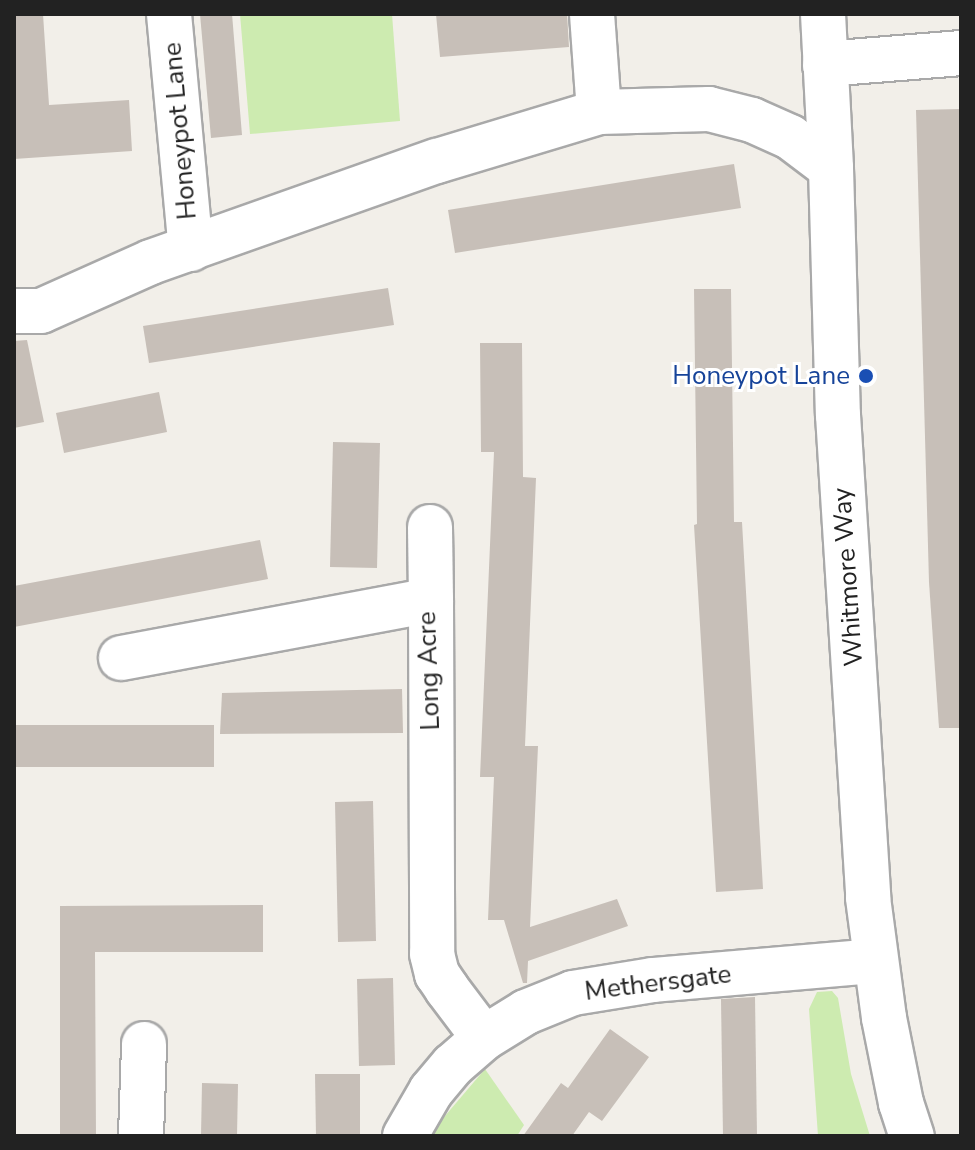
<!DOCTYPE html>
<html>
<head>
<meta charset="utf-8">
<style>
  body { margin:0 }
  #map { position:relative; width:975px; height:1150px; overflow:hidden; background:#f2efe9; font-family:"Nunito Sans",sans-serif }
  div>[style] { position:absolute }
  .grass>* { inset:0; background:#cdebb0 }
  .building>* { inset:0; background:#c7bfb8 }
  .roads { filter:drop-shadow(2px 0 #a9a9a9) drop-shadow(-2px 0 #a9a9a9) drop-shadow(0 2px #a9a9a9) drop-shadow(0 -2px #a9a9a9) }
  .minor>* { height:44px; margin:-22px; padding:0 22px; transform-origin:22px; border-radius:22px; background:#fff }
  .dots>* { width:22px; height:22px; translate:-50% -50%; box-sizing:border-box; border:4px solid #fff; border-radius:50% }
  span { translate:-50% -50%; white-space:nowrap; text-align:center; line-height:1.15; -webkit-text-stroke:6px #fff; paint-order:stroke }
  .street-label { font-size:26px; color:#222 }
  .transit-label { font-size:26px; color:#164399 }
  .right { translate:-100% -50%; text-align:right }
  .frame { position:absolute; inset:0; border:16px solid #222; pointer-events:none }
</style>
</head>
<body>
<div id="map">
  <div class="grass">
    <div style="clip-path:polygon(240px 14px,392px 14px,400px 121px,250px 134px)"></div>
    <div style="clip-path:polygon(832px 991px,838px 998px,851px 1074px,870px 1136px,818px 1136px,809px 1009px,817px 992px)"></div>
    <div style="clip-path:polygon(485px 1069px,524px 1125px,517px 1136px,433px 1136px,439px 1123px)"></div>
  </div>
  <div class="building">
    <div style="clip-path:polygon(14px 14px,43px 14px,49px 105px,129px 100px,132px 151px,14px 159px)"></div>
    <div style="clip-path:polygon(200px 14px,232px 14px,242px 135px,211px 138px)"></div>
    <div style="clip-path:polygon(436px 14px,567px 14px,569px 47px,440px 57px)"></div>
    <div style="clip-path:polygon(961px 109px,961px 728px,939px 728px,929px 582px,916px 110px)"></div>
    <div style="clip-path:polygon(734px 164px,741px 208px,455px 253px,448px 210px)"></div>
    <div style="clip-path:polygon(388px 288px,394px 325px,149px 363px,143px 326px)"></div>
    <div style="clip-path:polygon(694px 289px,731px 289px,734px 522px,742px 522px,763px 889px,716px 892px,694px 525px,697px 524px)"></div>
    <div style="clip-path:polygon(27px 340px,44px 422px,14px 428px,14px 341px)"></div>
    <div style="clip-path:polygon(480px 343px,522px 343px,523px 477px,536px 478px,525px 746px,538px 746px,530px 927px,617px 899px,628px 926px,528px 961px,527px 983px,523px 983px,504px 920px,488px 920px,494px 777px,480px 777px,494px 452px,481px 452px)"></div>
    <div style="clip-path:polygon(159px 392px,167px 432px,64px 453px,56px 413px)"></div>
    <div style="clip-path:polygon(333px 442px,380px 443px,377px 568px,330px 567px)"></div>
    <div style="clip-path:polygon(260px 540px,268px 579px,14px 627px,14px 586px)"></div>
    <div style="clip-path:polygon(402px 689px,403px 733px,220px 734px,222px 693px)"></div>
    <div style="clip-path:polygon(14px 725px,214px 725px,214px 767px,14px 767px)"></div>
    <div style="clip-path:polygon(373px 801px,376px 941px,338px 942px,335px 802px)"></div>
    <div style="clip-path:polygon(263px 905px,263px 952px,95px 952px,96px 1136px,60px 1136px,60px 906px)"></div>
    <div style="clip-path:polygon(393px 978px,395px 1065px,359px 1066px,357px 979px)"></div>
    <div style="clip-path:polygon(755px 997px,757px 1136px,723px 1136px,721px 999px)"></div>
    <div style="clip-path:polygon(610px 1029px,649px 1057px,602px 1121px,589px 1112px,572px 1136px,523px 1136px,561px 1083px,568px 1088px)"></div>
    <div style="clip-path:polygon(315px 1074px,360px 1074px,360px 1136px,316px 1136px)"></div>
    <div style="clip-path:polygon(202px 1083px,238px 1084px,237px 1136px,201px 1136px)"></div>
  </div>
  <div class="roads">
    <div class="minor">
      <div style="left:169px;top:14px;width:236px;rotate:84.7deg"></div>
      <div style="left:592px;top:14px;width:98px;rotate:85.9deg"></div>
      <div style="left:823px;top:14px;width:154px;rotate:87deg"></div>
      <div style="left:831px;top:168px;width:247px;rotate:88.4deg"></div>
      <div style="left:838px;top:415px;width:484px;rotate:86.4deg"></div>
      <div style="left:868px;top:898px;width:121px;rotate:82.4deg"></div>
      <div style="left:884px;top:1018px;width:87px;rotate:78.7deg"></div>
      <div style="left:901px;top:1103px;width:35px;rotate:72deg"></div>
      <div style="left:825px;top:64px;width:136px;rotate:-4.6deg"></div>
      <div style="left:14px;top:311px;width:27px"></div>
      <div style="left:41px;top:311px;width:120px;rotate:-24deg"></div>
      <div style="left:151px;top:262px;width:303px;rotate:-19.5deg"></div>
      <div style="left:437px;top:161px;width:169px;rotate:-16.8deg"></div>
      <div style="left:599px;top:112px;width:110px;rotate:-1.6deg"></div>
      <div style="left:709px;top:109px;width:44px;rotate:14.3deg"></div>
      <div style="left:752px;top:120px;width:42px;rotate:24.1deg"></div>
      <div style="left:790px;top:137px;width:51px;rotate:37.1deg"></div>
      <div style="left:430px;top:527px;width:73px;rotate:89.2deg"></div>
      <div style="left:121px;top:658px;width:315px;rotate:-10.6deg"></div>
      <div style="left:431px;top:600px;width:354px;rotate:89.8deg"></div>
      <div style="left:432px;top:954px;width:21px;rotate:76deg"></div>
      <div style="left:437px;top:974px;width:18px;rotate:56deg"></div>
      <div style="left:447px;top:989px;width:61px;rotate:52.9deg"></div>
      <div style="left:141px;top:1136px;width:92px;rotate:-88.1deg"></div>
      <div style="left:405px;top:1136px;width:52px;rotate:-60deg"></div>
      <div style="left:431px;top:1091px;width:34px;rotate:-50deg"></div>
      <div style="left:453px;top:1065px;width:41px;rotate:-41.1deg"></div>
      <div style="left:484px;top:1038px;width:49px;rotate:-31.8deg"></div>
      <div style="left:526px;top:1012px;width:51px;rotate:-22deg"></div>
      <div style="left:573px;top:993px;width:81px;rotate:-9.2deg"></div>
      <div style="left:653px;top:980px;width:222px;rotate:-4.9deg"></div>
    </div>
  </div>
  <div class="dots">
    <div style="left:866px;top:376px;background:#1a4fb4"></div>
  </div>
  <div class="street-label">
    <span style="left:180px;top:131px;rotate:-95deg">Honeypot Lane</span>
    <span style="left:848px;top:577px;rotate:-94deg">Whitmore Way</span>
    <span style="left:429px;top:671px;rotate:-92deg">Long Acre</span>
    <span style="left:658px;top:983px;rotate:-7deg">Methersgate</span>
  </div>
  <div class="transit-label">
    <span class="right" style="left:850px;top:376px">Honeypot Lane</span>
  </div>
  <div class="frame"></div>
</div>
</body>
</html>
